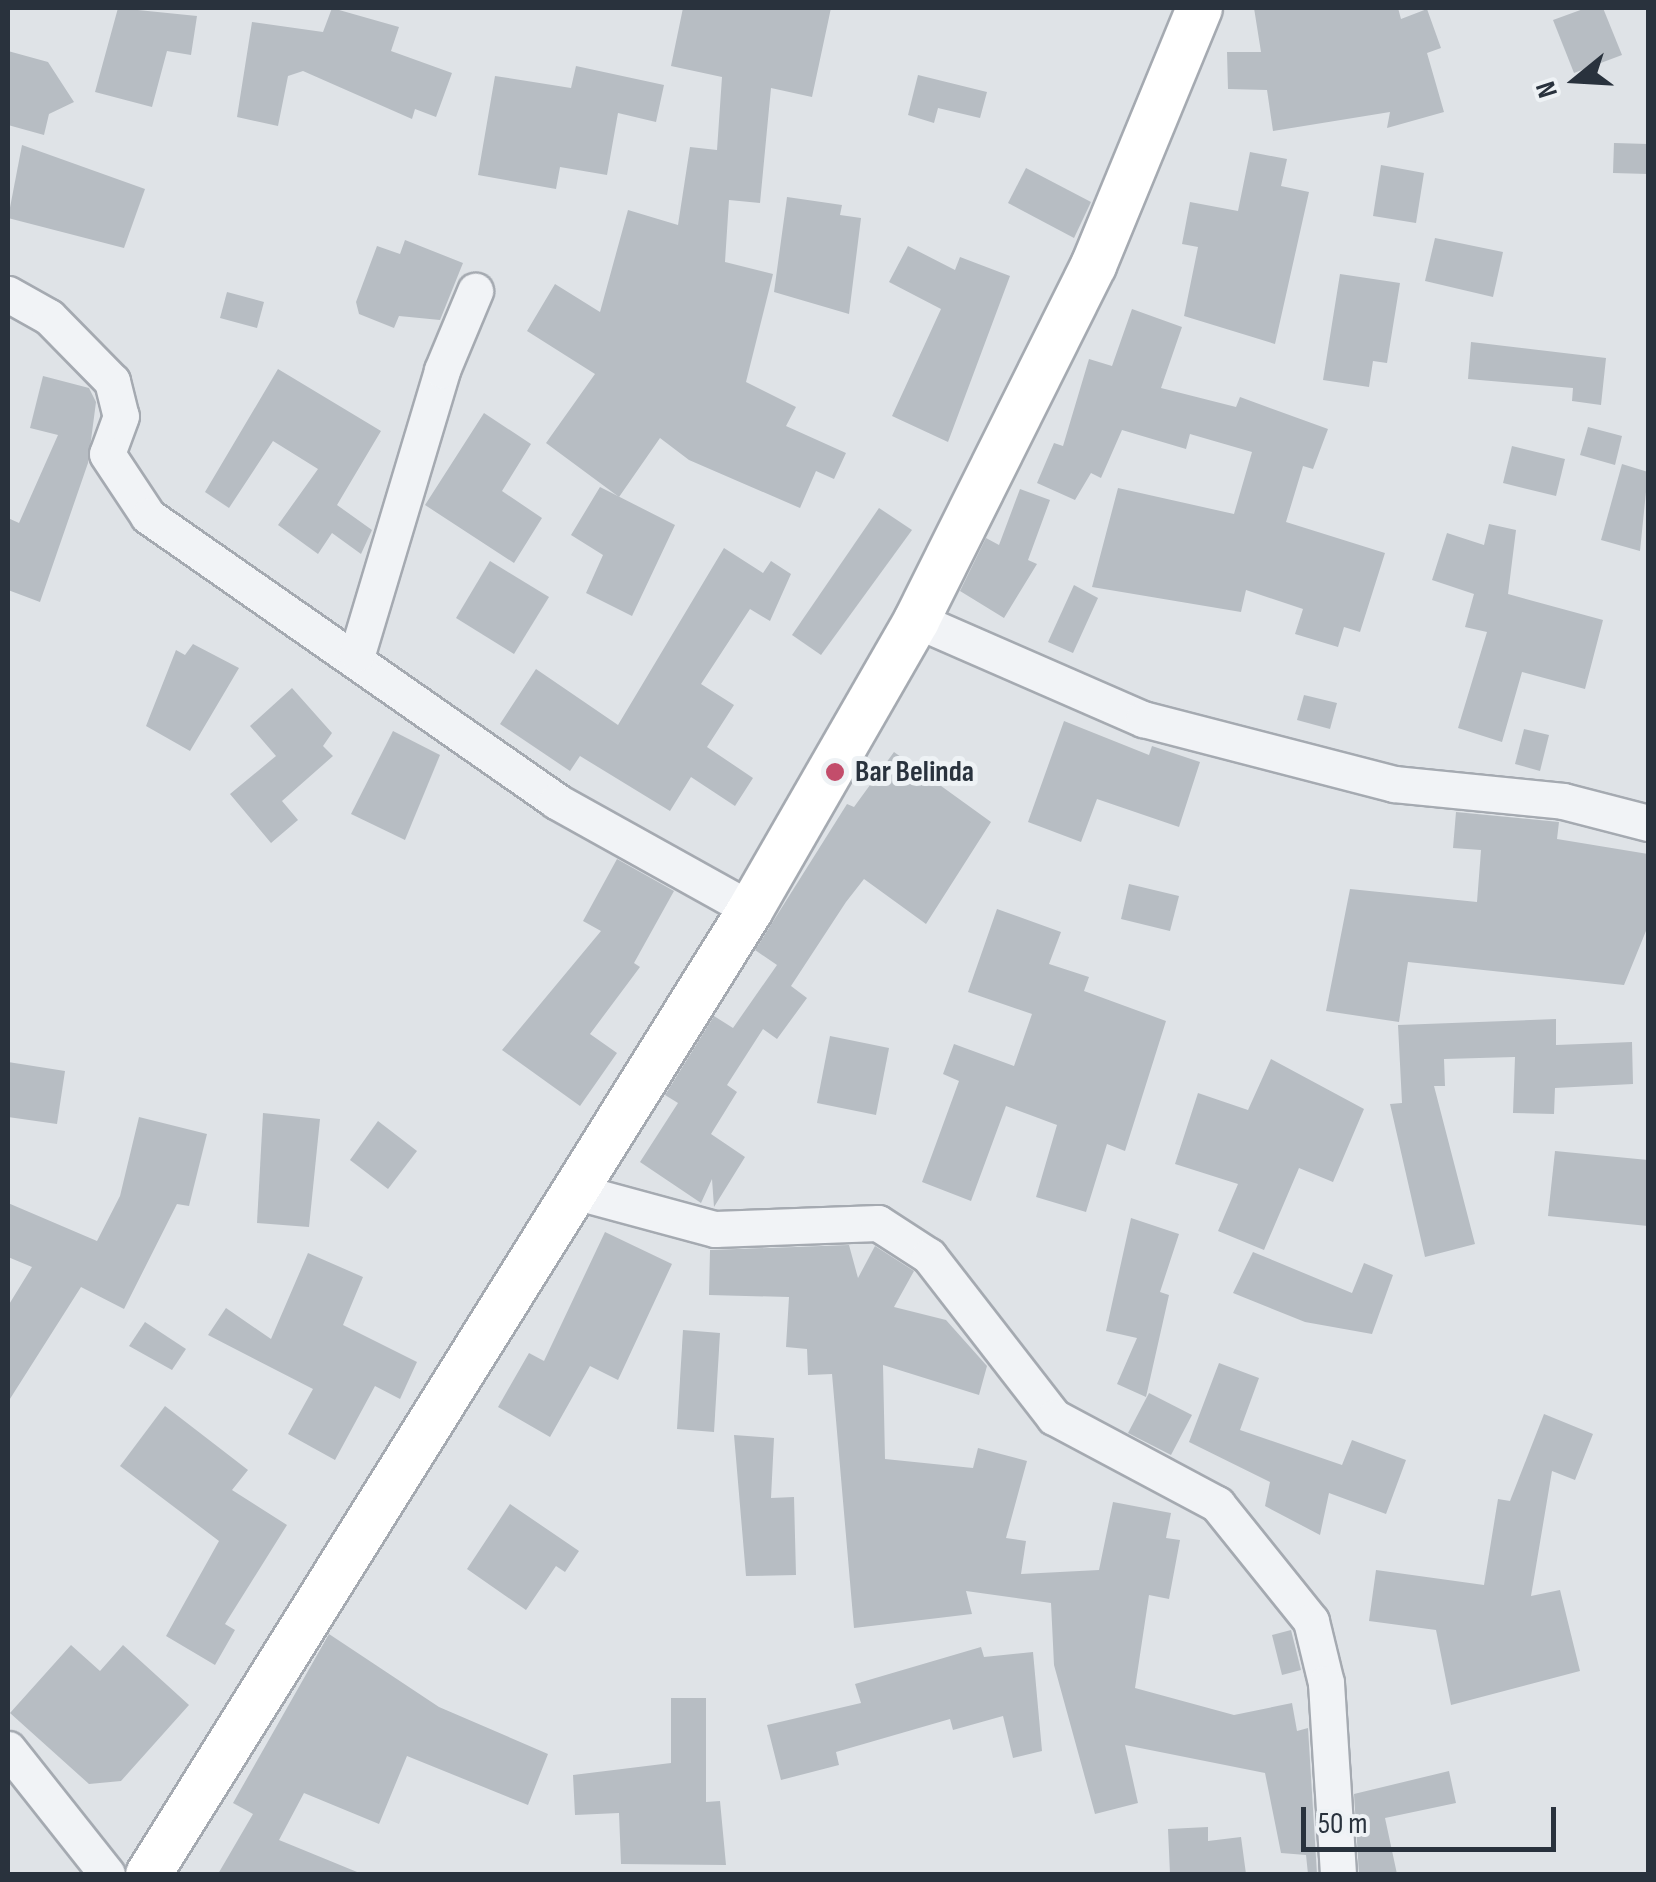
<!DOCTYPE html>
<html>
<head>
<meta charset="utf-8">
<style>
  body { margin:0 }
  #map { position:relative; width:1656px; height:1882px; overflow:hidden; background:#dfe3e7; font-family:"Sofia Sans Condensed",sans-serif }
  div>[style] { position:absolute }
  .building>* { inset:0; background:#b7bdc3 }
  .roads { filter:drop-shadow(2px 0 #a5aab1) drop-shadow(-2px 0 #a5aab1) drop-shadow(0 2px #a5aab1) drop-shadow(0 -2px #a5aab1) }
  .minor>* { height:35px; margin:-17.5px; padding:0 17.5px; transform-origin:17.5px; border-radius:17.5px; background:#f1f3f6 }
  .major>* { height:45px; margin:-22.5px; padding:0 22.5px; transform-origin:22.5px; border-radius:22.5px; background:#fff }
  .dots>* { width:28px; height:28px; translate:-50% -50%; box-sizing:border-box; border:5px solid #eef2f5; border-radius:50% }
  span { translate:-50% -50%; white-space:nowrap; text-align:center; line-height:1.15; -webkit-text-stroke:10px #eef2f5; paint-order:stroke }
  .poi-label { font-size:30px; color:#29323d; font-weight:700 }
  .left { translate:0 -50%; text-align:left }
  .frame { position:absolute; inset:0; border:10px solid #29323d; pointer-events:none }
  .north { position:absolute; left:1526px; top:30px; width:100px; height:100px; -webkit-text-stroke:8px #eef2f5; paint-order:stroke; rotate:252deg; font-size:28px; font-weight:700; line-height:40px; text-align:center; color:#29323d }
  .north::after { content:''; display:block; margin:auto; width:35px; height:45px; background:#29323d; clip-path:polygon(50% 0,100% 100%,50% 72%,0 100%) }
  .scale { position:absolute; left:1301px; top:1807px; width:255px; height:45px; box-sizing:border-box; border:5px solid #29323d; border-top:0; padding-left:12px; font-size:30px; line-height:35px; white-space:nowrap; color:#29323d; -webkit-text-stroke:8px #eef2f5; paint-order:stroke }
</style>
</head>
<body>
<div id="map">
  <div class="building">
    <div style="clip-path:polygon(118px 8px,197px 16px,191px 55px,167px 51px,152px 107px,95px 92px)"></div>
    <div style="clip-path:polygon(332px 8px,399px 27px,391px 51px,452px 73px,436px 117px,415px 109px,412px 119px,303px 71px,288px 76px,278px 126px,237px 117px,252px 22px,323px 32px)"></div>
    <div style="clip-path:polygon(683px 8px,831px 8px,812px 97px,771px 88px,760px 203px,729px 200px,725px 262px,773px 274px,746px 382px,796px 407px,786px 426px,846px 453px,834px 479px,816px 471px,800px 508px,689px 460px,660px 438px,619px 497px,546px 443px,595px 374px,527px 331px,555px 284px,600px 312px,628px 210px,678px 225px,690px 147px,717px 150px,722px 77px,671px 66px)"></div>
    <div style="clip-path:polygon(1254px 8px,1398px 8px,1401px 19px,1427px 9px,1441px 48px,1427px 53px,1444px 112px,1387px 128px,1390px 112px,1273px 131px,1267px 90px,1228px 89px,1227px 52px,1261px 52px)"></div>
    <div style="clip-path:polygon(1586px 8px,1603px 8px,1622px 55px,1574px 73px,1553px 20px)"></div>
    <div style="clip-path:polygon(8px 51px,48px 62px,74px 102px,49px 114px,44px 135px,8px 125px)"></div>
    <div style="clip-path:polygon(576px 66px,664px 85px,656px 122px,618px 113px,607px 175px,560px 167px,556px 189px,478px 175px,495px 76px,571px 88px)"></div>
    <div style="clip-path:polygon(918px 75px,987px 92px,980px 118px,938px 108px,934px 123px,908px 115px)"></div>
    <div style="clip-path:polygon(1614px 143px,1648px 144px,1648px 174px,1613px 173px)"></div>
    <div style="clip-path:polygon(22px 145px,145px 189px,124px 248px,8px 218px)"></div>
    <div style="clip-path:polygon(1250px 152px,1287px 159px,1281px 186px,1309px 192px,1275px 344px,1184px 316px,1198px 247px,1182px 244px,1190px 202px,1238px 211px)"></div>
    <div style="clip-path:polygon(1381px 165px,1424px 173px,1416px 223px,1373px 216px)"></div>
    <div style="clip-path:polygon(1026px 168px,1091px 202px,1074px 238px,1008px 203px)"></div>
    <div style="clip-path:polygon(787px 197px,842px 205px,840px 215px,861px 218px,849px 314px,774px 292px)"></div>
    <div style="clip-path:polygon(1435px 238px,1503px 252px,1493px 297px,1425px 281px)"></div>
    <div style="clip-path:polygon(405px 240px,463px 263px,440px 320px,399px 316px,394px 328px,359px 314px,356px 302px,377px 246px,400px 254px)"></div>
    <div style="clip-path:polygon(908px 246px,955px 270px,960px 257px,1010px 276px,948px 442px,892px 416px,941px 309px,889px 282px)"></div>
    <div style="clip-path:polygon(1340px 274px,1400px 283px,1387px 363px,1373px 361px,1369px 387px,1323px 380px)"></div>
    <div style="clip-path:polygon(227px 292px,264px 302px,257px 328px,220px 318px)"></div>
    <div style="clip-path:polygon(1132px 309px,1182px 327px,1161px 388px,1236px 407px,1240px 397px,1328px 429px,1313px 469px,1303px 466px,1286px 522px,1385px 553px,1360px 632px,1344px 627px,1338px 647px,1295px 634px,1303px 609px,1246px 590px,1241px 612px,1092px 587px,1118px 488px,1234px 514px,1252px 452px,1190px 434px,1186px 449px,1122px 430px,1101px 478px,1091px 473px,1075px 500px,1037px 483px,1054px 443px,1063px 446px,1089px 359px,1112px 366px)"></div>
    <div style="clip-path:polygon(1471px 342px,1606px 358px,1601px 405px,1572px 401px,1573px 388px,1468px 379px)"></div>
    <div style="clip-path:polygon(278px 369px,381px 431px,337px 505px,372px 530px,361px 554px,332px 533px,318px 554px,278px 525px,318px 469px,273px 441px,229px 508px,205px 492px)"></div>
    <div style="clip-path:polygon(43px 376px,89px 388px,96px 402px,88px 463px,40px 602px,8px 590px,8px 518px,19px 523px,58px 435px,30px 428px)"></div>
    <div style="clip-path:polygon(484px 413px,531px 444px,502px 491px,542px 518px,514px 563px,425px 505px)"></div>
    <div style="clip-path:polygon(1588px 427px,1622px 436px,1615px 465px,1580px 455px)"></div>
    <div style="clip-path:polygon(1512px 446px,1565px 459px,1556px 496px,1503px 483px)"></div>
    <div style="clip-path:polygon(1622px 464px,1648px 472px,1640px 551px,1601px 540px)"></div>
    <div style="clip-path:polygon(600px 487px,675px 525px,632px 616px,586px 593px,603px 555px,571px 535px)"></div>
    <div style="clip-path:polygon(1020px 489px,1050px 500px,1028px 560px,1037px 564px,1004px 618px,960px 591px,986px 538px,999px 545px)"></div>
    <div style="clip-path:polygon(879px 508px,912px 530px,821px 655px,792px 635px)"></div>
    <div style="clip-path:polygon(1489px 524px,1516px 530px,1508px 594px,1603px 620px,1585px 689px,1522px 672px,1502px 742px,1458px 728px,1487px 632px,1465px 627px,1474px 594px,1432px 580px,1447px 533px,1484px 545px)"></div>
    <div style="clip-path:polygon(724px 548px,763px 573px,771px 561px,791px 574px,770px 621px,750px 609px,701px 684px,734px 705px,707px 747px,753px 778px,735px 806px,691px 777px,670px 811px,580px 756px,570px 771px,500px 724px,536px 669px,618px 725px)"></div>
    <div style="clip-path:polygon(490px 561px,549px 597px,514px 654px,456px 618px)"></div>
    <div style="clip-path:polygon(1074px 585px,1098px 598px,1073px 653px,1048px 642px)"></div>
    <div style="clip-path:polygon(193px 644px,239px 668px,190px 751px,146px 726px,176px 650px,185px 655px)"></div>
    <div style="clip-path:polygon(292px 688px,332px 733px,323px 746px,333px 756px,282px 801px,298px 820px,271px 843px,230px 794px,276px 756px,250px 726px)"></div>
    <div style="clip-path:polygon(1304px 695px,1337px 703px,1330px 729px,1297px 720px)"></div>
    <div style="clip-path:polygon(1064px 721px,1149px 755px,1152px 746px,1200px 762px,1179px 827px,1097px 799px,1081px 842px,1028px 822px)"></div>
    <div style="clip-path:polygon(1524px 729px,1549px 735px,1540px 771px,1515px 764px)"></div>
    <div style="clip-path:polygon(393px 731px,440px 755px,405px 840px,351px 814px)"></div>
    <div style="clip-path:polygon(894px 752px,991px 822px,926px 924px,864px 879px,846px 902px,791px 986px,807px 998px,777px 1039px,763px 1029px,727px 1085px,737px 1092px,711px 1134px,745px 1157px,714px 1207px,712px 1179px,701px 1203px,640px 1162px,678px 1103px,665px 1095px,714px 1016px,733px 1028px,777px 965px,755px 950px,847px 804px,854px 807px)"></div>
    <div style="clip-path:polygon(1456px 812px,1559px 822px,1557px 839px,1648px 854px,1648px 926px,1624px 985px,1408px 962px,1399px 1022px,1326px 1011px,1350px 889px,1477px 902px,1481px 850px,1453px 848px)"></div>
    <div style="clip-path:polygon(617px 859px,674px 891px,634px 963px,640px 967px,590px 1034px,617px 1053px,580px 1106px,502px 1050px,601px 931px,583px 921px)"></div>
    <div style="clip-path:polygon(1129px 884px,1179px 896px,1170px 931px,1121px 919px)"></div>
    <div style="clip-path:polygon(997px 909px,1061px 932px,1049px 964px,1089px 977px,1084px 991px,1166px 1021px,1125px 1151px,1107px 1144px,1086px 1212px,1036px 1197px,1057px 1125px,1006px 1106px,971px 1201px,922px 1182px,959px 1081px,943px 1074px,954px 1044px,1014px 1066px,1032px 1014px,968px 992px)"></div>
    <div style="clip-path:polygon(1556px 1019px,1556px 1045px,1632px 1042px,1633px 1084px,1555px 1088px,1554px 1114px,1513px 1113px,1515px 1057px,1444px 1059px,1445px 1086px,1434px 1086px,1475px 1244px,1425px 1257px,1390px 1104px,1402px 1103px,1398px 1025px)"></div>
    <div style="clip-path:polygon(830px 1036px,889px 1048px,876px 1115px,817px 1103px)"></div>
    <div style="clip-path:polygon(1271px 1059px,1364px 1109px,1333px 1182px,1299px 1168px,1264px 1250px,1218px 1231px,1238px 1184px,1175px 1164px,1198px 1093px,1248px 1110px)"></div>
    <div style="clip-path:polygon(8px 1062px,65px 1071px,57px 1124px,8px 1117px)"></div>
    <div style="clip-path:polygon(263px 1113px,320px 1119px,309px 1227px,257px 1223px)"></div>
    <div style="clip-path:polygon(139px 1117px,207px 1134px,189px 1206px,177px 1204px,124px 1309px,81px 1287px,8px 1402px,8px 1306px,32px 1267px,8px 1257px,8px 1203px,97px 1241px,120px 1196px)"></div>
    <div style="clip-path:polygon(378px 1121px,417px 1151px,388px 1189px,350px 1160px)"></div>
    <div style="clip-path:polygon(1555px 1151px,1648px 1160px,1648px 1226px,1548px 1216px)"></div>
    <div style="clip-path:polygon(1131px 1218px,1179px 1234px,1160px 1292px,1169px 1295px,1146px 1397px,1117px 1384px,1137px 1338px,1106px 1331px)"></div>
    <div style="clip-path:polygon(605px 1232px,672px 1264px,618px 1380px,590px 1366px,550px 1437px,498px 1407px,529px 1353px,544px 1361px)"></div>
    <div style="clip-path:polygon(849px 1245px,858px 1278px,875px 1246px,914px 1271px,894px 1307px,946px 1320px,987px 1366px,979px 1395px,883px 1365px,885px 1459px,973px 1468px,978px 1448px,1027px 1461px,1006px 1538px,1026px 1541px,1021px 1574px,1099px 1570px,1113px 1502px,1171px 1513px,1166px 1538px,1180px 1540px,1169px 1599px,1149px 1595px,1135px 1688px,1234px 1715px,1292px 1703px,1297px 1731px,1308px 1728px,1317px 1874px,1308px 1874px,1306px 1855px,1281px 1853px,1265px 1773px,1125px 1745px,1138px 1803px,1095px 1814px,1054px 1665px,1051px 1603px,966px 1591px,972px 1614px,854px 1628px,832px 1374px,808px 1375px,807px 1349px,786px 1347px,789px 1297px,709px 1295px,710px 1250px)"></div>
    <div style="clip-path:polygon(1253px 1252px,1352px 1293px,1364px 1263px,1393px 1275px,1372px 1334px,1305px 1322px,1233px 1293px)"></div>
    <div style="clip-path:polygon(308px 1253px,363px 1277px,343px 1325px,417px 1362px,400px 1399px,375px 1386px,335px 1460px,288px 1434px,313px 1389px,208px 1335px,226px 1308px,271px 1339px)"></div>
    <div style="clip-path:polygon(145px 1322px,186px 1349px,172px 1370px,129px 1346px)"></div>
    <div style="clip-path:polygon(683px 1330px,720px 1333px,714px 1432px,677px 1429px)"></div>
    <div style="clip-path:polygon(1219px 1363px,1259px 1378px,1240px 1430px,1342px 1465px,1352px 1440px,1406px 1460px,1386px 1514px,1329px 1493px,1320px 1535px,1265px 1506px,1270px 1482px,1189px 1442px)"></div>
    <div style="clip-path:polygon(1149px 1393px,1192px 1415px,1171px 1455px,1128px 1433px)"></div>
    <div style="clip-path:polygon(165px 1406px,248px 1470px,232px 1490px,287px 1525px,225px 1624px,235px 1630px,215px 1665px,166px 1636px,219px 1541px,120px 1466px)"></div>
    <div style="clip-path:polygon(1544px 1414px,1593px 1434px,1575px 1480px,1552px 1471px,1531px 1596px,1560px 1590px,1580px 1671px,1451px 1705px,1436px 1630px,1369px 1621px,1376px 1570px,1484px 1585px,1498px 1499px,1510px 1501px)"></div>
    <div style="clip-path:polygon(734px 1435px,774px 1438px,771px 1498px,794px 1497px,796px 1575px,746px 1576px)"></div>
    <div style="clip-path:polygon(510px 1504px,579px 1551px,565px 1572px,556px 1566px,526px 1610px,467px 1569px)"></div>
    <div style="clip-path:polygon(1291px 1630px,1301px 1670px,1282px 1675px,1272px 1635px)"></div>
    <div style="clip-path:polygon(329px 1634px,439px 1707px,548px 1754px,528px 1805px,407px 1756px,379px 1824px,304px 1793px,279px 1840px,362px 1874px,218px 1874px,253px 1814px,233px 1803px)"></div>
    <div style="clip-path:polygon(71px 1645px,100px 1671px,123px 1645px,189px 1705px,121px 1781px,89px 1784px,10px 1713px)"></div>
    <div style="clip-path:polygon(981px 1647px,984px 1657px,1033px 1652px,1042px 1751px,1013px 1758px,1003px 1716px,953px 1730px,950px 1719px,836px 1752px,839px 1765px,781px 1780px,767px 1725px,861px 1703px,855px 1684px)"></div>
    <div style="clip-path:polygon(671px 1698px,706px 1698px,706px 1802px,720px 1801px,726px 1865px,621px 1864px,619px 1813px,575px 1815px,573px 1775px,671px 1763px)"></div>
    <div style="clip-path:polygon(1449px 1771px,1456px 1803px,1385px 1818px,1397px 1874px,1359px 1874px,1354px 1794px)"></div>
    <div style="clip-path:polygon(1208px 1827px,1208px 1841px,1241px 1837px,1246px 1874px,1170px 1874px,1168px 1829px)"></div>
  </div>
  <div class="roads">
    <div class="minor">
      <div style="left:8px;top:294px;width:47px;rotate:29.3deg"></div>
      <div style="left:49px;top:317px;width:90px;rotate:45.5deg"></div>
      <div style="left:112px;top:381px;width:36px;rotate:76deg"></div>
      <div style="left:121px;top:416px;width:40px;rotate:110.2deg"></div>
      <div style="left:107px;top:454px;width:74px;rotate:56.5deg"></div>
      <div style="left:148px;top:516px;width:498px;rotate:34.9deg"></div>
      <div style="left:556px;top:801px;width:222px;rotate:29.1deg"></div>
      <div style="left:916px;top:620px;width:248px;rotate:23.6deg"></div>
      <div style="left:1143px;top:719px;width:259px;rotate:14.5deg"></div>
      <div style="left:1394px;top:784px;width:170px;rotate:5.7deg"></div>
      <div style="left:1563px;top:801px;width:88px;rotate:14.5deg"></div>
      <div style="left:357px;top:654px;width:296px;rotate:-73.3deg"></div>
      <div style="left:442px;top:370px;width:86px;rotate:-67.3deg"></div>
      <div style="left:574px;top:1191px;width:146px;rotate:15.1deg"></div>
      <div style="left:715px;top:1229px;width:163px;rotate:-2.1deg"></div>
      <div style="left:878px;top:1223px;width:61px;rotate:32.9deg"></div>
      <div style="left:929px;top:1256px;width:204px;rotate:52.2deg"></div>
      <div style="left:1054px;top:1417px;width:185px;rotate:28.1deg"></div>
      <div style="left:1217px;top:1504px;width:150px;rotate:51.2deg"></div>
      <div style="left:1311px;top:1621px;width:64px;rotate:76.4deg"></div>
      <div style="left:1326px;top:1683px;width:191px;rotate:86.4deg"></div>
      <div style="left:8px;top:1749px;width:159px;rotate:51.6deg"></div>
    </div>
    <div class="major">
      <div style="left:148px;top:1874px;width:1137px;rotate:-58.04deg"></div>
      <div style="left:750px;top:909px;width:333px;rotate:-60.1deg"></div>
      <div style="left:916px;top:620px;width:397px;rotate:-63.5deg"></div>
      <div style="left:1093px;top:265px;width:278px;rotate:-67.6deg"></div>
    </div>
  </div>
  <div class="dots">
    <div style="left:835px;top:772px;background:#c34d6b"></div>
  </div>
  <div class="poi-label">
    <span class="left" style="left:855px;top:772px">Bar Belinda</span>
  </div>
  <div class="frame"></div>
  <div class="north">N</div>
  <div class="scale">50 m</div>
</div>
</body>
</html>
